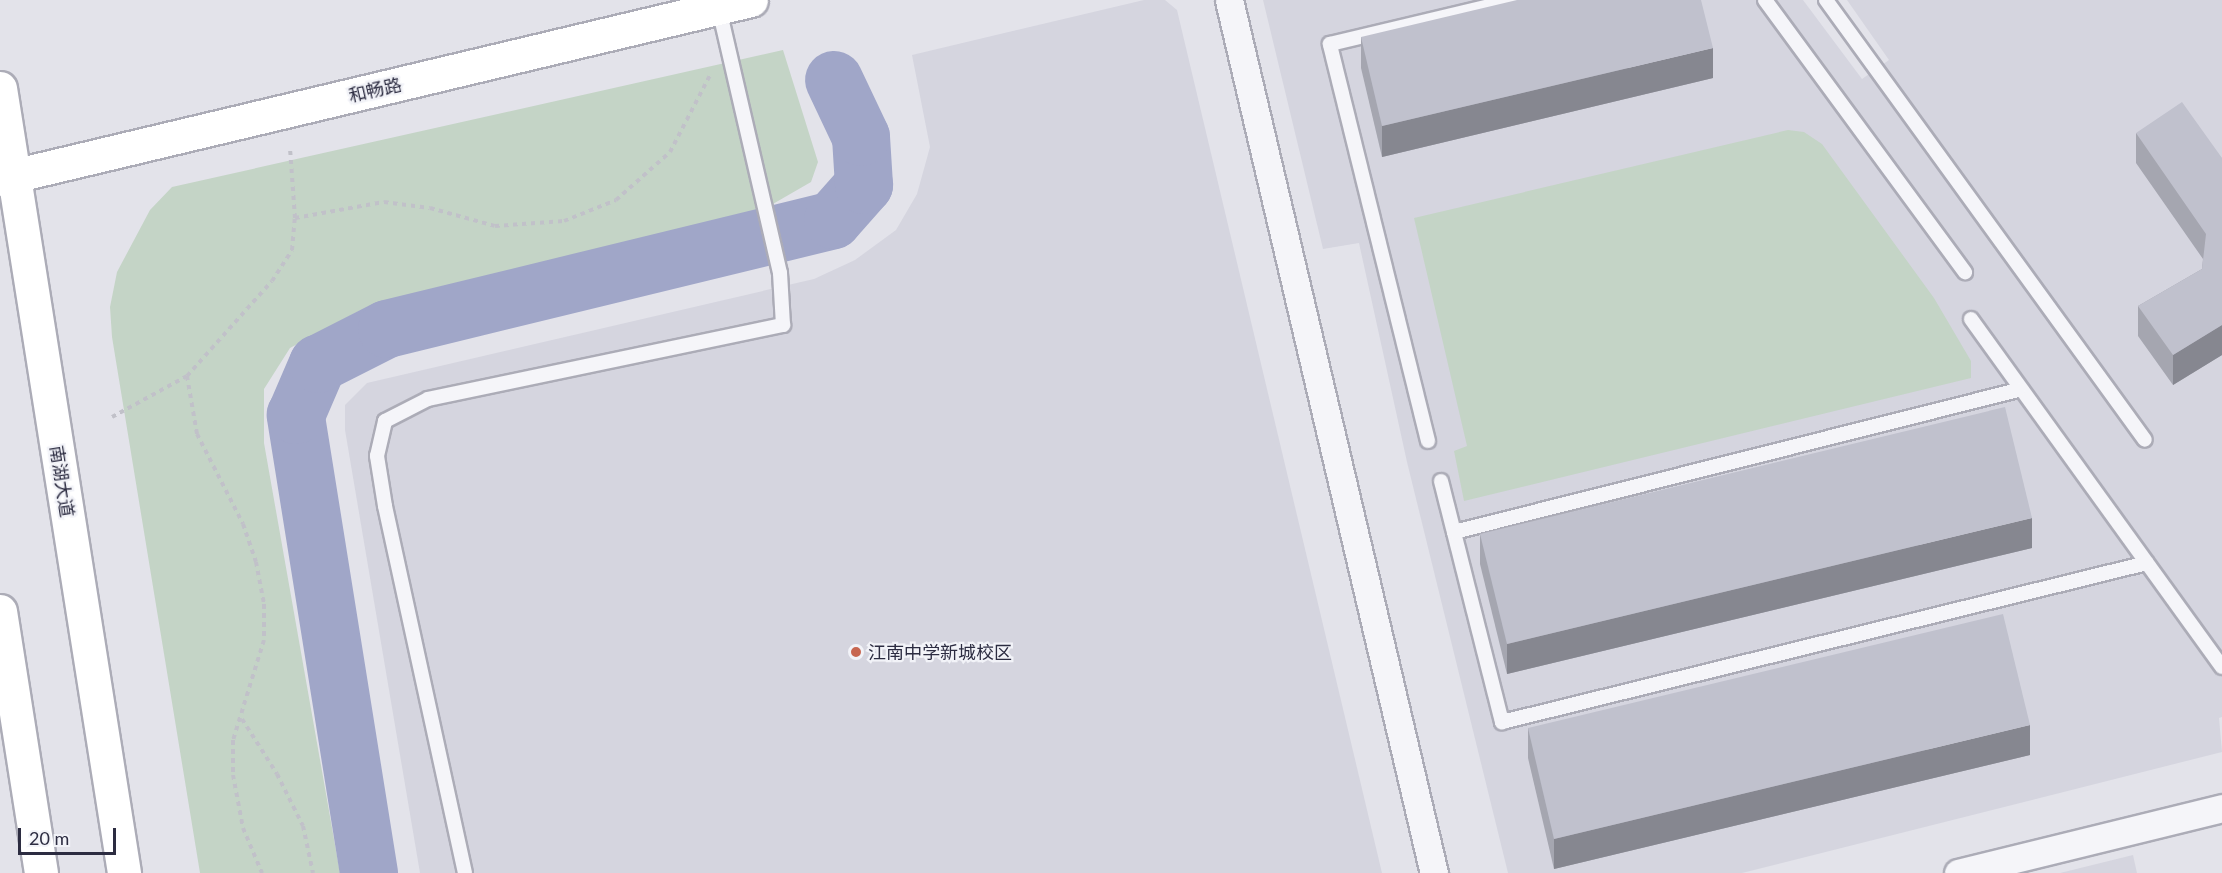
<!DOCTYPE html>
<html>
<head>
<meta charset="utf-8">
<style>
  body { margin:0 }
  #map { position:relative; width:2222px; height:873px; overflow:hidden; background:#e3e3ea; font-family:Lato,"Noto Sans SC",sans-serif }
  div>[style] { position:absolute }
  .built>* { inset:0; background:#d5d5df }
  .green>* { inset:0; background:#c4d4c6 }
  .river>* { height:58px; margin:-29px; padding:0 29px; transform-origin:29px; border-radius:29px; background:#a0a6c8 }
  .path>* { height:4px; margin-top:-2px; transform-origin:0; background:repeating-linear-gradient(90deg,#c1c1c9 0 4.5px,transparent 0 9px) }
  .roads { filter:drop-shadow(2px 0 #acacb7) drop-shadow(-2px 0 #acacb7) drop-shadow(0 2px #acacb7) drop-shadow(0 -2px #acacb7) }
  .lane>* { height:14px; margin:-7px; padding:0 7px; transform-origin:7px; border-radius:7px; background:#f5f5f9 }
  .street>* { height:27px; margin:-13.5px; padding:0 13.5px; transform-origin:13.5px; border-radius:13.5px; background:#f5f5f9 }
  .secondary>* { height:33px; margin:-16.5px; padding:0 16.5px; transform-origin:16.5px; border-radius:16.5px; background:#fff }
  .wall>* { inset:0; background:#a5a6b0 }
  .shaded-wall>* { inset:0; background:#868790 }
  .building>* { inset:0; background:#c0c1cd }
  .dots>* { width:16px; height:16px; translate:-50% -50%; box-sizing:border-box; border:3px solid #f2f3f8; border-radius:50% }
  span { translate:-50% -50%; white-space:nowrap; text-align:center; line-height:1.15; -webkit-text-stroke:4.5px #f2f3f8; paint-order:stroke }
  .street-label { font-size:18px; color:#2c2c41 }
  .poi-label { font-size:18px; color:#2c2c41 }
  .left { translate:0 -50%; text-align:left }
  .scale { position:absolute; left:18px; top:828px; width:98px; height:27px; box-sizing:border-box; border:3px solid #2c2c41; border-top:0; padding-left:8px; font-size:18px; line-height:21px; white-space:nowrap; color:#2c2c41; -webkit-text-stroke:4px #f2f3f8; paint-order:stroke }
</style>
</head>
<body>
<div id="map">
  <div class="built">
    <div style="clip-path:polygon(1144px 0,1165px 0,1177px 10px,1382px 873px,420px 873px,345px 430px,345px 405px,367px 383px,814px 279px,855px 260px,896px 230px,917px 194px,930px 147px,912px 55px)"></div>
    <div style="clip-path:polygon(1263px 0,1803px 0,1862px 79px,1889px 60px,1847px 0,2222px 0,2222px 717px,2219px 718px,2222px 752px,1742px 873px,1508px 873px,1407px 462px,1359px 243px,1323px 249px)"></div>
    <div style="clip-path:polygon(2133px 855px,2137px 873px,2060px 873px)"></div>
  </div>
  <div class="green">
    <div style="clip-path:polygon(783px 50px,818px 162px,811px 182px,747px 219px,359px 311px,290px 348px,264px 389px,264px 443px,340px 873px,200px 873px,112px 337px,110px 307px,117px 272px,150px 210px,172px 187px)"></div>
    <div style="clip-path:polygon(1788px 130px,1804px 132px,1822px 144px,1934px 298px,1971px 361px,1971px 378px,1464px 501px,1454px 451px,1467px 446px,1414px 218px)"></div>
  </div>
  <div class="river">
    <div style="left:369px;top:873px;width:464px;rotate:-99.1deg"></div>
    <div style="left:296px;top:415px;width:56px;rotate:-66.7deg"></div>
    <div style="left:318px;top:364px;width:77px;rotate:-26.9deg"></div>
    <div style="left:387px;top:329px;width:459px;rotate:-13.7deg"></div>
    <div style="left:833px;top:220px;width:47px;rotate:-48.5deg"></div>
    <div style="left:864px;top:185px;width:48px;rotate:-93.6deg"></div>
    <div style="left:861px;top:137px;width:63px;rotate:-115.3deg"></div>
  </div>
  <div class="path">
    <div style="left:295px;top:218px;width:90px;rotate:-10.2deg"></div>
    <div style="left:384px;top:202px;width:46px;rotate:7.4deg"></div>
    <div style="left:430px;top:208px;width:67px;rotate:15.5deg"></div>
    <div style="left:495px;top:226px;width:69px;rotate:-4.1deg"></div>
    <div style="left:564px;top:221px;width:56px;rotate:-22deg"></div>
    <div style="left:616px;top:200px;width:72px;rotate:-41.6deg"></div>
    <div style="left:670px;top:152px;width:87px;rotate:-62.5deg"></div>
    <div style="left:187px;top:376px;width:59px;rotate:80.2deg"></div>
    <div style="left:197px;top:434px;width:101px;rotate:62.9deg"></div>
    <div style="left:243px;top:524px;width:40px;rotate:71.1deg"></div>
    <div style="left:256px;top:562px;width:43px;rotate:79.2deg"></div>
    <div style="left:264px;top:604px;width:36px;rotate:90deg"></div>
    <div style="left:264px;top:640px;width:105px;rotate:107.2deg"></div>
    <div style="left:233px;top:740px;width:35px;rotate:90deg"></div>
    <div style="left:233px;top:775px;width:54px;rotate:79.3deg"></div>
    <div style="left:243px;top:828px;width:49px;rotate:67.1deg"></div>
    <div style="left:112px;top:417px;width:85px;rotate:-28.7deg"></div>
    <div style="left:187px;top:376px;width:127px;rotate:-48.2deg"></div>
    <div style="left:272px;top:281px;width:37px;rotate:-57deg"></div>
    <div style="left:292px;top:250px;width:32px;rotate:-85deg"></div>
    <div style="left:295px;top:218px;width:69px;rotate:-94.1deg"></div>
    <div style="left:242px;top:719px;width:65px;rotate:57.5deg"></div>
    <div style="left:277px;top:774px;width:58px;rotate:63.4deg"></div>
    <div style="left:303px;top:826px;width:48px;rotate:78deg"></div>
  </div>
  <div class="roads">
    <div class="lane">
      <div style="left:1765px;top:0;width:338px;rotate:53.7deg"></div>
      <div style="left:1826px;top:0;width:543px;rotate:54.06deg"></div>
      <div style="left:1971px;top:319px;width:429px;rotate:54.2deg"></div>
      <div style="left:1428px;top:441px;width:409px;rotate:-103.9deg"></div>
      <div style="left:1330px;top:44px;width:190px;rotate:-13.4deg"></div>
      <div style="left:1441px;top:481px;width:249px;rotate:75.8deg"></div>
      <div style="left:1502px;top:722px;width:664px;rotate:-13.85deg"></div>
      <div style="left:1454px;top:532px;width:582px;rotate:-14.13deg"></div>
      <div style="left:465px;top:873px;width:376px;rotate:-102.3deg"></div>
      <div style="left:385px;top:506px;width:51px;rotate:-99.1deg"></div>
      <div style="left:377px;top:456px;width:36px;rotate:-77deg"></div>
      <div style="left:385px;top:421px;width:48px;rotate:-27.1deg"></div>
      <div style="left:428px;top:399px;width:363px;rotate:-11.8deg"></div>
      <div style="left:783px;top:325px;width:52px;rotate:-93.3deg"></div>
      <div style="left:780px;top:273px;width:272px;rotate:-103deg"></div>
    </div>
    <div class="street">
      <div style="left:1229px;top:0;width:897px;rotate:76.79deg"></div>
      <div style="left:1958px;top:873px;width:272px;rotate:-13.8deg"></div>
    </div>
    <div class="secondary">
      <div style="left:0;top:88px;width:795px;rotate:81.02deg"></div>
      <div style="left:0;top:179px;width:772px;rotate:-13.41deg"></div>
      <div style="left:0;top:611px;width:265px;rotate:81.1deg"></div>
    </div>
  </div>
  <div class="wall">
    <div style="clip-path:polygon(1361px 37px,1713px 78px,1382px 157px,1361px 68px)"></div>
    <div style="clip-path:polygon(2136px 133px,2222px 158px,2222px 355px,2173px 385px,2138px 336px,2138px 306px,2202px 269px,2203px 259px,2136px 163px)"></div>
    <div style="clip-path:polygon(1480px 534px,2032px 548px,1507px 674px,1480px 564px)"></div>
    <div style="clip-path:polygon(1528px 728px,2030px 755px,1554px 869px,1528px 758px)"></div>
  </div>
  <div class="shaded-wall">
    <div style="clip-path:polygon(1713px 48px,1713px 78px,1382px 157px,1382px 126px)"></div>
    <div style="clip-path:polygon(2222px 325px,2222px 355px,2173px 385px,2173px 355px)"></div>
    <div style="clip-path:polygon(2032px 518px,2032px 548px,1507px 674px,1507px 644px)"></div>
    <div style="clip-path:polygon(2030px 725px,2030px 755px,1554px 869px,1554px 839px)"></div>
  </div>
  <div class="building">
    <div style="clip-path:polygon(1517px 0,1701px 0,1713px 48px,1382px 126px,1361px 37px)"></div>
    <div style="clip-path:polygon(2182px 102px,2222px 158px,2222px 325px,2173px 355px,2138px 306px,2202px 269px,2206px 234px,2136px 133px)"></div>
    <div style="clip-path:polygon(2005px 407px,2032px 518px,1507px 644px,1480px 534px)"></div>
    <div style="clip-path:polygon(2003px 614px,2030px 725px,1554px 839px,1528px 728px)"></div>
  </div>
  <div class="dots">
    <div style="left:856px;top:652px;background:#c76650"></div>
  </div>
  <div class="street-label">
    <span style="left:375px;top:90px;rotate:-13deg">和畅路</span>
    <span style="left:62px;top:481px;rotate:81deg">南湖大道</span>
  </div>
  <div class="poi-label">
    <span class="left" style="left:868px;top:652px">江南中学新城校区</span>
  </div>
  <div class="scale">20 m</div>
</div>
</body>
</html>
